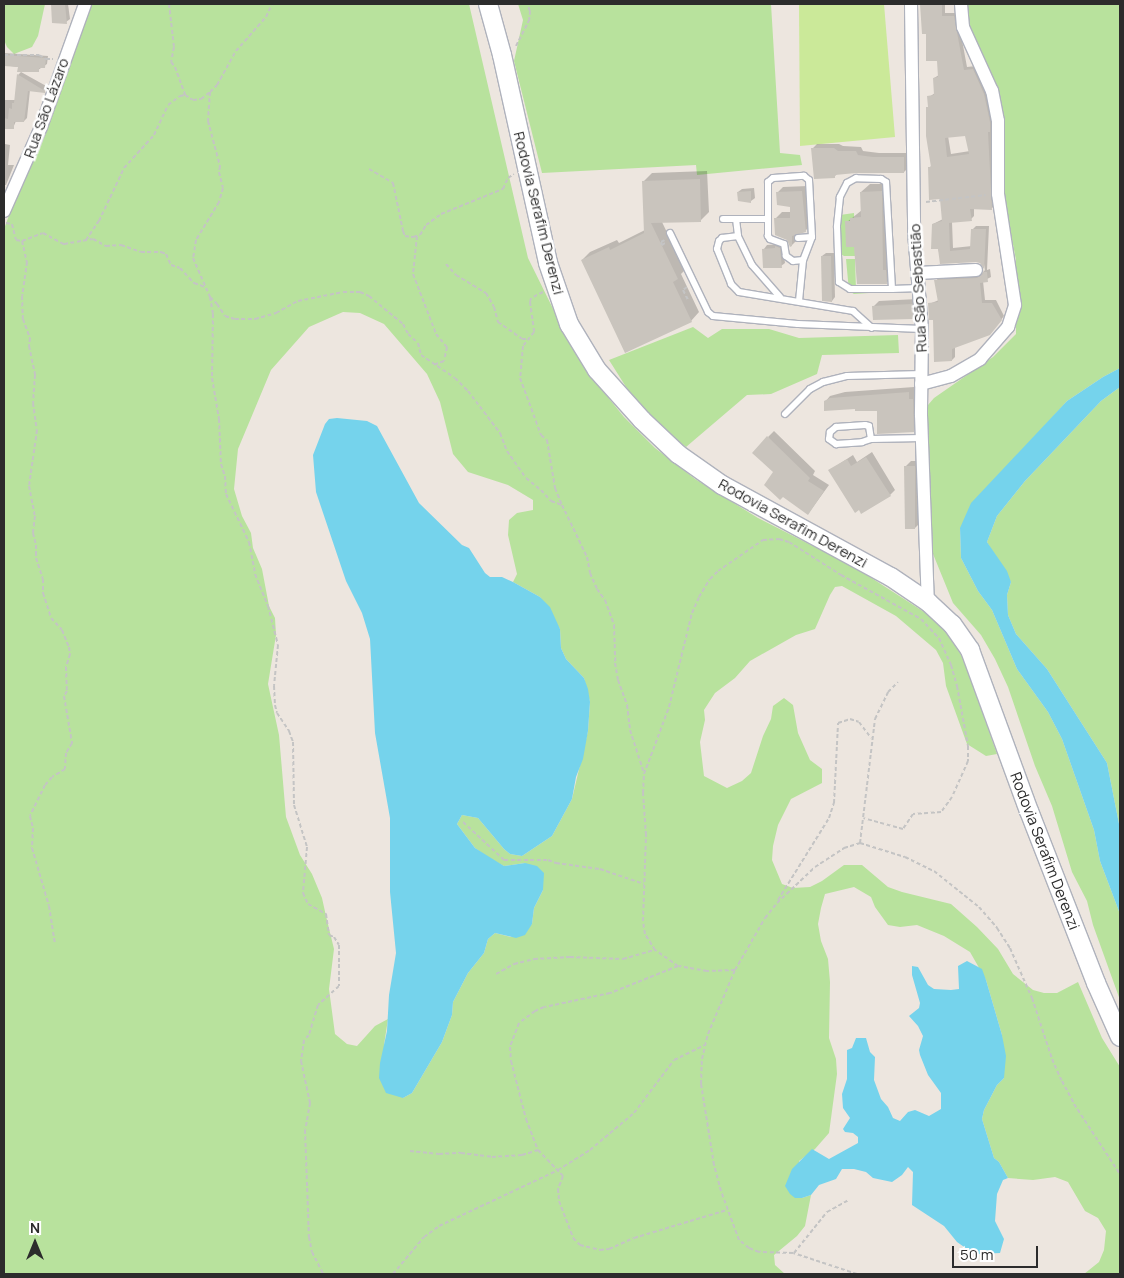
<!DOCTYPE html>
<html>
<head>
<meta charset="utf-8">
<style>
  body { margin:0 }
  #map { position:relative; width:1124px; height:1278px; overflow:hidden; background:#ede6df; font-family:Manrope,sans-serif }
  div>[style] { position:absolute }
  .green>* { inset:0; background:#b8e29d }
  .pitch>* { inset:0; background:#cbe999 }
  .water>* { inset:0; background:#75d3ec }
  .shadow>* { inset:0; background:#0003 }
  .building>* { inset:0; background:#c9c4bd }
  .path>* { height:2px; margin-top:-1px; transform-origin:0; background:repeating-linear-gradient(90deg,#c4c4c4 0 4px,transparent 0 6.5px) }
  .roads { filter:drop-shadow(1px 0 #afb2bc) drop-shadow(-1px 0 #afb2bc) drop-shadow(0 1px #afb2bc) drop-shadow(0 -1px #afb2bc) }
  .service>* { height:6px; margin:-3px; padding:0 3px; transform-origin:3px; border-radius:3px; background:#fff }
  .minor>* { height:12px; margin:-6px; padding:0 6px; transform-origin:6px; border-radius:6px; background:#fff }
  .secondary>* { height:18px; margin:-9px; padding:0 9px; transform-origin:9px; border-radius:9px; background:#fff }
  span { translate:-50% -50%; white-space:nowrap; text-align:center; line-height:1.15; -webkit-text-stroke:5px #fff; paint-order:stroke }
  .street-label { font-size:15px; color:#2c2c2c }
  .frame { position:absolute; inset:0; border:5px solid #2c2c2c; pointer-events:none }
  .north { position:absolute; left:10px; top:1218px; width:50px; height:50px; -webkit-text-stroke:4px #fff; paint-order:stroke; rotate:0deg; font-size:14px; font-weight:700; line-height:20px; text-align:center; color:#2c2c2c }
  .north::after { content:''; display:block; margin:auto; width:18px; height:22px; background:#2c2c2c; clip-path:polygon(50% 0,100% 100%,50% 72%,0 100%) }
  .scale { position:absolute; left:952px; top:1246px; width:86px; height:22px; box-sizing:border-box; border:2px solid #2c2c2c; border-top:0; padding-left:6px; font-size:15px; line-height:18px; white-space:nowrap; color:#2c2c2c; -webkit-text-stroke:4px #fff; paint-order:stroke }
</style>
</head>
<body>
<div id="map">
  <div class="green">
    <div style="clip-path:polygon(4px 4px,45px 4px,38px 36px,32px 47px,14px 54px,7px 47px,4px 40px)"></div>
    <div style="clip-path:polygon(evenodd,86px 4px,469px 4px,528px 258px,565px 333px,598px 385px,624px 417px,655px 448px,695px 479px,758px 518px,856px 568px,935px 619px,950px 634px,965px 663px,997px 754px,986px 756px,967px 744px,946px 686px,943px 663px,936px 650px,896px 616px,842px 586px,835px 587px,830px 595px,815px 629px,796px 635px,750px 661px,735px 678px,715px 693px,704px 710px,705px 720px,700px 742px,704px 776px,727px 788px,742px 781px,751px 773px,763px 736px,771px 719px,773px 706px,784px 698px,793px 705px,798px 733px,810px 760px,822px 769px,822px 783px,791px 799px,778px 825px,773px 846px,772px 860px,782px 884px,793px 888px,810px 887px,822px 881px,844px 865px,862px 865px,888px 887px,902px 892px,951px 904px,977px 927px,998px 949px,1013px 974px,1033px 990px,1044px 993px,1057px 993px,1078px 982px,1102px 1038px,1120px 1067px,1120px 1274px,1084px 1274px,1099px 1262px,1104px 1250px,1106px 1231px,1098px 1218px,1085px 1211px,1068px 1182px,1055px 1177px,1033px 1180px,1008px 1178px,999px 1162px,994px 1158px,982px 1119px,984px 1110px,997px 1085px,1004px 1078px,1002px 1035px,986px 980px,970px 952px,944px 936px,917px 925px,900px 927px,888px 925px,875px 907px,871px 897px,854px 887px,825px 894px,821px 908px,818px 924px,821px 941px,828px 959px,830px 982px,829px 1038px,836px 1059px,837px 1074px,829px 1133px,815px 1149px,799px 1161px,802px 1198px,811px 1195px,805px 1226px,797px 1236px,774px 1255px,775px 1265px,785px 1274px,4px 1274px,4px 229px,86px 4px,343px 312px,360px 313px,384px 324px,427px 374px,440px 402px,453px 454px,468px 472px,508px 485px,533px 500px,533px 510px,517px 513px,509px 520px,508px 535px,517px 574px,513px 582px,540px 597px,560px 629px,561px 648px,566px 659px,584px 678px,590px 702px,588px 731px,572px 799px,552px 836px,522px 856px,510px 854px,504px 849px,478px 818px,462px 815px,457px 824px,475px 848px,489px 858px,504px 866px,525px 863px,543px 890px,534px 908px,532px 924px,511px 937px,495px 933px,488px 939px,484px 953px,468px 973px,453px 1002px,452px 1015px,442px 1042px,412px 1093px,403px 1098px,384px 1045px,388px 1019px,375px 1026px,357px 1046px,347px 1044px,335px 1034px,329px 989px,334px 949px,326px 916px,322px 898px,312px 874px,300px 855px,286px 817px,279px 735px,268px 684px,276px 635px,275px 618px,269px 606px,262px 569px,253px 548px,251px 533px,242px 516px,234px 489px,238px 449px,271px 370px,309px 327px,343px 312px)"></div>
    <div style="clip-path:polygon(518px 4px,771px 4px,780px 153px,800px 155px,802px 165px,697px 175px,696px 165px,542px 173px,514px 61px,523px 20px)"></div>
    <div style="clip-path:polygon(967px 4px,1120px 4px,1120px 368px,1103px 377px,1067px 401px,1023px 450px,960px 529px,961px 558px,978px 591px,992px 610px,1017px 669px,1048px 712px,1062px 739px,1094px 830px,1100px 861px,1120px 914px,1120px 1000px,1093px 925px,1087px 901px,1072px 872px,1052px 806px,1035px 766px,1008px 687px,995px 659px,981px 635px,953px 603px,931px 549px,928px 441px,922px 412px,934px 398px,993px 357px,1016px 334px,1016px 260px,1002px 187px,1002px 121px,968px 21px)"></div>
    <div style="clip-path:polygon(854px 213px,855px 256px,844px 256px,839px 253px,840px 215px)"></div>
    <div style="clip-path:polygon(846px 259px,855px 259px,856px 290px,870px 290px,869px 293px,854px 294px,849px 291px)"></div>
    <div style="clip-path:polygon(693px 327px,708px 338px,722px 329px,769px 329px,799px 338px,898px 335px,899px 353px,822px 355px,817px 374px,771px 394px,747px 395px,686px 447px,662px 429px,633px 398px,609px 360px)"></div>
    <div style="clip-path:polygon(1120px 387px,1120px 829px,1107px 763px,1047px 669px,1016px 634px,1008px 615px,1007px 595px,1011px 582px,987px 542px,997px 516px,1025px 481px,1101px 401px)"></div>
  </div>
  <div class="pitch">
    <div style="clip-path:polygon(799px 4px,884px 4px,895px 137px,800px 146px)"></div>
  </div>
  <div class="water">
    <div style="clip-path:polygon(1120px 368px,1120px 387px,1101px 401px,1025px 481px,997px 516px,987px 542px,1007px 571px,1011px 582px,1007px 595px,1008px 615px,1016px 634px,1047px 669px,1107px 763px,1120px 829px,1120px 914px,1100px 861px,1094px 830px,1062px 739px,1048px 712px,1017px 669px,992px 610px,978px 591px,961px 558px,960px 528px,971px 503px,1067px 401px,1103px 377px)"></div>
    <div style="clip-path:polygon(337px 418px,367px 421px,377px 426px,419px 503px,462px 545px,469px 548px,485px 573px,490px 577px,502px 577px,513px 582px,540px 597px,550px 607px,560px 629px,561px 648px,566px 659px,584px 678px,588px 689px,590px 702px,588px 731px,583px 759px,576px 777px,572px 799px,552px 836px,522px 856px,510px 854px,504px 849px,478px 818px,462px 815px,457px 824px,475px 848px,504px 866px,525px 863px,537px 866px,544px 873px,543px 890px,534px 908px,532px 924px,525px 935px,516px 938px,495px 933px,488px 939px,484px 953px,468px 973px,453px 1002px,452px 1015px,442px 1042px,412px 1093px,403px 1098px,386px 1093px,379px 1078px,380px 1063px,387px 1031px,389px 995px,396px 953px,390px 892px,390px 818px,375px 733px,370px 639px,362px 613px,346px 581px,316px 492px,313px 455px,325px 424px,329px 419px)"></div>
    <div style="clip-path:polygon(967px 961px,982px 969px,986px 980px,1002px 1035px,1006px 1056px,1004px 1078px,997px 1085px,984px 1110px,982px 1119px,994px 1158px,999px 1162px,1008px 1178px,1003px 1180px,997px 1194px,995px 1221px,1004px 1239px,1000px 1253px,978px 1254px,967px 1249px,957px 1242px,944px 1226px,912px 1205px,913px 1172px,908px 1167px,902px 1175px,892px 1182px,873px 1178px,866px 1172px,854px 1169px,842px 1169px,836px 1179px,819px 1185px,811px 1195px,802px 1198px,795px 1198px,790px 1194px,785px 1186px,792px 1169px,812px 1149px,829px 1159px,858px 1143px,858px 1137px,853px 1133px,845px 1132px,843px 1129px,850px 1118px,843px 1108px,842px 1094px,847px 1079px,847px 1050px,852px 1048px,856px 1038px,866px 1038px,870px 1052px,875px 1057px,874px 1080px,881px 1099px,888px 1107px,893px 1118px,900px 1121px,908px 1112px,915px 1110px,929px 1116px,941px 1109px,941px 1093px,928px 1075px,920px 1055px,919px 1050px,923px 1036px,918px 1026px,909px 1016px,919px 1008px,920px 1003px,912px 975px,912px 966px,918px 967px,928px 985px,934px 989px,951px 990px,959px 989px,958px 966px)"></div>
  </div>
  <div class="shadow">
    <div style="clip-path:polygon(52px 4px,68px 4px,70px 19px,66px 22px,53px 21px)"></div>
    <div style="clip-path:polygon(evenodd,923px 4px,945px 4px,945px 13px,957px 13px,967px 67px,976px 66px,987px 90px,993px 127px,991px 129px,995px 205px,992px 208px,974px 208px,974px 216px,971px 219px,952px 222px,953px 248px,972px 246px,972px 230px,976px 226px,989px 226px,987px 270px,990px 269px,991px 277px,983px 281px,985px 300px,996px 300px,1004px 316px,993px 330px,955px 346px,955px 357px,952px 360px,929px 304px,939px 300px,936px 281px,939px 277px,981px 275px,985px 270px,984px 264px,976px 261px,941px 262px,933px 224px,943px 219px,941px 198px,929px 168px,932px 165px,929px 97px,935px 93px,934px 78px,939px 75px,938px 59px,922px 18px,923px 4px,966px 134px,970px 151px,951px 154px,948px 136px,966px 134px)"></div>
    <div style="clip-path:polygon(4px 53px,48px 56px,47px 64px,38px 70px,4px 65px)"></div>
    <div style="clip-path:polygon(21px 72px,48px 87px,44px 91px,30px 90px,27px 118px,24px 121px,16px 121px,13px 128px,5px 127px,5px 144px,10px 145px,8px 165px,14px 165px,6px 185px,4px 185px,4px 100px,15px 100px,18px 75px)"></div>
    <div style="clip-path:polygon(817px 144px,839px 144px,843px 146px,861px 147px,863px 151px,879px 153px,908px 153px,909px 167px,904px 172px,856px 172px,837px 174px,834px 177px,812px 149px)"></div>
    <div style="clip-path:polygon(707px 171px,709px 212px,700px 221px,662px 222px,685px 270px,681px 274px,699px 312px,691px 321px,582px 260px,590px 252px,617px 240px,619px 243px,645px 230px,644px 181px,652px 173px)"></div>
    <div style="clip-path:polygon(870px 184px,889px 184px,890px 262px,894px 262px,894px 275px,886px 283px,855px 246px,847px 222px,862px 210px,861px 192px)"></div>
    <div style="clip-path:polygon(808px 186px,811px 225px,805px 231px,798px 233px,798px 239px,792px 245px,776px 218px,782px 212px,791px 212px,791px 206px,777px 193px,783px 187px)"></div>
    <div style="clip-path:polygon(754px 188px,755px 198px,751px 201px,738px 192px,742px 189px)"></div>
    <div style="clip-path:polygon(783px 244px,785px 263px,781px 266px,764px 249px,767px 245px)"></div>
    <div style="clip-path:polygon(826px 253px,834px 253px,835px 297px,832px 301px,822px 256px)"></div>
    <div style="clip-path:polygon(917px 299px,918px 312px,912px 318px,873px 307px,879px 301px)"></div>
    <div style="clip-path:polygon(914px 387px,914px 394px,918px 394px,918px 425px,913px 431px,878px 410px,825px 402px,830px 396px,845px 392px)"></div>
    <div style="clip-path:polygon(774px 431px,815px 471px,813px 475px,829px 485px,808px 514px,768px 437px)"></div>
    <div style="clip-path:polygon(872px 452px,895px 490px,890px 495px,830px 470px,853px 455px,857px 462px)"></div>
    <div style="clip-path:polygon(911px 461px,919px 461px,920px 523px,915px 528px,906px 466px)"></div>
  </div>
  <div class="building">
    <div style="clip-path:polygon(51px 4px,65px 4px,67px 24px,52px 23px)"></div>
    <div style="clip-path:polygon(evenodd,920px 4px,942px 4px,942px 16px,954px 16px,964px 70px,973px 69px,984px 94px,990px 122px,990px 132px,988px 132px,992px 210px,970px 209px,972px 221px,949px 223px,950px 251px,970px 249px,971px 229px,986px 229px,984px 272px,987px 272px,988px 282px,980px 283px,982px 303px,992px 303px,1002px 320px,990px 335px,952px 349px,952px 361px,934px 362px,933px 320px,929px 320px,928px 303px,938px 302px,934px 280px,977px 278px,983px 274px,984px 269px,980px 263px,976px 262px,940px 264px,938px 249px,931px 249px,932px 224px,942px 221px,940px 199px,929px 200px,928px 167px,931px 167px,926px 136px,926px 107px,928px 107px,927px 96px,934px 95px,933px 78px,938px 77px,937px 61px,926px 61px,926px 34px,922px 34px,920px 4px,965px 136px,969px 154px,947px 157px,945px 138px,965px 136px)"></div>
    <div style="clip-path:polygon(4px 55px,46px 58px,45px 68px,39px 68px,39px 72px,17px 72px,18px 67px,4px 66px)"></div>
    <div style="clip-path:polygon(17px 74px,45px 91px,45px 93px,28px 91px,24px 122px,14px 122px,14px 129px,4px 129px,4px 118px,8px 119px,9px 108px,12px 109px,12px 103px,14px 103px)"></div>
    <div style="clip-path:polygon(811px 148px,834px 148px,838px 151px,856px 151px,858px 155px,873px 157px,904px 157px,904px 173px,856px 173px,835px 175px,835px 178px,814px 179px)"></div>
    <div style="clip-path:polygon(700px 179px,701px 222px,651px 223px,678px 279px,673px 282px,692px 322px,625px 353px,581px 260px,609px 247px,610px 250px,644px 233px,642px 181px)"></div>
    <div style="clip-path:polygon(751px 191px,751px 203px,738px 201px,737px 192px)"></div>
    <div style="clip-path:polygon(802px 191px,806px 232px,792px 236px,792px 246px,790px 247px,787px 240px,775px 235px,774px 218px,790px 218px,790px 207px,777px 205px,776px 192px)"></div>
    <div style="clip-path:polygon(882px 191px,883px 270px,886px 270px,887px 284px,857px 284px,854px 247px,846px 247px,845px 221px,850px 221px,850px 218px,861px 217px,860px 192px)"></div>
    <div style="clip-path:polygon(775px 246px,780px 248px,782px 268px,763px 268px,762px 249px,775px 248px)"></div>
    <div style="clip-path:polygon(821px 256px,831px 256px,832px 302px,822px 301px)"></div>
    <div style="clip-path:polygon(912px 304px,913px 319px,873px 320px,872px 306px)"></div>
    <div style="clip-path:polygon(909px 392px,909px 399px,913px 399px,914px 432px,877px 434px,877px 411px,855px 411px,855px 409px,824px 411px,824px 401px,830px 398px)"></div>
    <div style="clip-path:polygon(767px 436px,810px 478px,808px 481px,824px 491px,808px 515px,783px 497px,780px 500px,764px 485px,773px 472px,752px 453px)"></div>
    <div style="clip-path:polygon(866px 457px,891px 496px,861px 514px,859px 510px,855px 513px,828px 470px,847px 459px,851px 466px)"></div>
    <div style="clip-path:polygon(904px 466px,915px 466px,915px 529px,905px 529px)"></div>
  </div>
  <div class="path">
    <div style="left:169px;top:4px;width:43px;rotate:83.4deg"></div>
    <div style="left:174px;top:47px;width:15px;rotate:101deg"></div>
    <div style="left:171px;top:62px;width:6px;rotate:51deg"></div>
    <div style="left:175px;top:67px;width:30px;rotate:70deg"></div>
    <div style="left:516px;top:46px;width:28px;rotate:-63deg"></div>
    <div style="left:529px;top:21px;width:10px;rotate:-84deg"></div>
    <div style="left:530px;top:11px;width:8px;rotate:-113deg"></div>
    <div style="left:4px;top:55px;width:35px"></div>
    <div style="left:39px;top:55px;width:8px;rotate:30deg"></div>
    <div style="left:46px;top:59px;width:7px"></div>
    <div style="left:210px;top:92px;width:29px;rotate:94deg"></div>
    <div style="left:208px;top:121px;width:47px;rotate:75.1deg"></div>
    <div style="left:220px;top:166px;width:6px;rotate:99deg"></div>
    <div style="left:219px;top:172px;width:16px;rotate:76deg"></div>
    <div style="left:223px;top:188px;width:15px;rotate:106deg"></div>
    <div style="left:219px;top:202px;width:44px;rotate:121.2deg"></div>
    <div style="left:196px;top:240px;width:18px;rotate:99deg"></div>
    <div style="left:193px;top:258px;width:43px;rotate:66.4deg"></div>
    <div style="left:210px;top:297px;width:17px;rotate:80deg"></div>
    <div style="left:213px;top:314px;width:64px;rotate:90.9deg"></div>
    <div style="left:212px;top:378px;width:42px;rotate:80.3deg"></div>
    <div style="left:219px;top:419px;width:45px;rotate:87.5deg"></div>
    <div style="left:221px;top:464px;width:13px;rotate:72deg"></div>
    <div style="left:225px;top:476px;width:18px;rotate:87deg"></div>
    <div style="left:226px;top:494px;width:53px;rotate:64.4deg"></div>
    <div style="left:249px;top:542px;width:33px;rotate:79deg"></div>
    <div style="left:255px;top:574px;width:35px;rotate:68deg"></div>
    <div style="left:268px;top:606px;width:40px;rotate:75.6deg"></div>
    <div style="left:278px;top:645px;width:41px;rotate:95.6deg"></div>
    <div style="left:274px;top:686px;width:19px;rotate:87deg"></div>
    <div style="left:275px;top:705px;width:8px;rotate:76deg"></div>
    <div style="left:277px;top:713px;width:22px;rotate:56deg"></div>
    <div style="left:289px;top:731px;width:12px;rotate:70deg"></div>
    <div style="left:293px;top:742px;width:63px;rotate:89.1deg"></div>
    <div style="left:294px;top:805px;width:44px;rotate:72.8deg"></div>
    <div style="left:307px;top:847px;width:46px;rotate:95deg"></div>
    <div style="left:303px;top:893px;width:12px;rotate:66deg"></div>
    <div style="left:308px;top:904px;width:21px;rotate:29deg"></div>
    <div style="left:326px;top:914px;width:21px;rotate:82deg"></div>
    <div style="left:329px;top:935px;width:5px;rotate:22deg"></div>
    <div style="left:334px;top:937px;width:9px;rotate:58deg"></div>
    <div style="left:339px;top:945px;width:41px;rotate:90deg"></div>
    <div style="left:339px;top:986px;width:28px;rotate:138deg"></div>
    <div style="left:318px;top:1005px;width:31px;rotate:107deg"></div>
    <div style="left:309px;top:1035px;width:7px;rotate:135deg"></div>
    <div style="left:304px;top:1040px;width:21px;rotate:98deg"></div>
    <div style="left:301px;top:1061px;width:43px;rotate:77.9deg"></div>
    <div style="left:310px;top:1103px;width:27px;rotate:100deg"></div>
    <div style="left:305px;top:1130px;width:107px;rotate:87.9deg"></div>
    <div style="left:309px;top:1237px;width:15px;rotate:79deg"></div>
    <div style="left:312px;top:1252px;width:25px;rotate:63deg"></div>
    <div style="left:369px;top:169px;width:28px;rotate:30deg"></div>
    <div style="left:393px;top:183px;width:49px;rotate:78.2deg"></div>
    <div style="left:403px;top:231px;width:5px;rotate:68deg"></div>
    <div style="left:405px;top:236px;width:8px;rotate:7deg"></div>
    <div style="left:413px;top:237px;width:7px;rotate:-16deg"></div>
    <div style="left:420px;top:235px;width:12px;rotate:-59deg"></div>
    <div style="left:426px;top:225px;width:19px;rotate:-36deg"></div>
    <div style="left:441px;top:214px;width:67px;rotate:-22deg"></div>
    <div style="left:503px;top:189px;width:12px;rotate:-66deg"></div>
    <div style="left:508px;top:178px;width:7px;rotate:-34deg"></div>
    <div style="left:926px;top:202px;width:60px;rotate:-6.7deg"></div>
    <div style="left:6px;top:223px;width:6px;rotate:9deg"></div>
    <div style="left:12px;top:224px;width:16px;rotate:76deg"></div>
    <div style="left:16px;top:240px;width:6px;rotate:9deg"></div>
    <div style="left:22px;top:241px;width:22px;rotate:77deg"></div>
    <div style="left:27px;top:262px;width:34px;rotate:98deg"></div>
    <div style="left:22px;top:296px;width:23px;rotate:88deg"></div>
    <div style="left:23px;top:319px;width:20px;rotate:70deg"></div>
    <div style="left:30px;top:338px;width:8px;rotate:97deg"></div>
    <div style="left:29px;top:346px;width:30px;rotate:78deg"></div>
    <div style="left:35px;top:375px;width:28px;rotate:94deg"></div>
    <div style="left:33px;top:403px;width:27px;rotate:82deg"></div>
    <div style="left:37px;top:430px;width:57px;rotate:98.1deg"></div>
    <div style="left:29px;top:486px;width:31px;rotate:79deg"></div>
    <div style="left:35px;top:516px;width:17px;rotate:97deg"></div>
    <div style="left:33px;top:533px;width:12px;rotate:76deg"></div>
    <div style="left:36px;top:545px;width:13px;rotate:90deg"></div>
    <div style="left:36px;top:558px;width:22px;rotate:72deg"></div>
    <div style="left:43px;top:579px;width:14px;rotate:90deg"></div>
    <div style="left:43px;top:593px;width:26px;rotate:72deg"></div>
    <div style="left:51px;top:618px;width:16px;rotate:47deg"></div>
    <div style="left:62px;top:630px;width:18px;rotate:68deg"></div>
    <div style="left:69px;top:647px;width:7px;rotate:82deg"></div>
    <div style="left:70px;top:654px;width:14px;rotate:107deg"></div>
    <div style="left:66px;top:667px;width:24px;rotate:88deg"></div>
    <div style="left:67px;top:691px;width:6px;rotate:121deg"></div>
    <div style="left:64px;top:696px;width:48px;rotate:80.3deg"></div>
    <div style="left:72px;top:743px;width:12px;rotate:121deg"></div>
    <div style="left:66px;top:753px;width:16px;rotate:94deg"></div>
    <div style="left:65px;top:769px;width:15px;rotate:148deg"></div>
    <div style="left:52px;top:777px;width:11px;rotate:131deg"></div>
    <div style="left:45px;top:785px;width:34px;rotate:116deg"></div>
    <div style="left:30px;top:816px;width:12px;rotate:76deg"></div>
    <div style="left:33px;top:828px;width:20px;rotate:93deg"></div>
    <div style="left:32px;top:848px;width:60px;rotate:73.7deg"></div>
    <div style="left:49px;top:906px;width:38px;rotate:81deg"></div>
    <div style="left:417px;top:236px;width:38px;rotate:96deg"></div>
    <div style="left:413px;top:274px;width:64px;rotate:69deg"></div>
    <div style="left:436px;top:334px;width:17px;rotate:50deg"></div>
    <div style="left:447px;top:347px;width:14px;rotate:102deg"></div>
    <div style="left:444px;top:361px;width:12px;rotate:160deg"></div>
    <div style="left:86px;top:240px;width:23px;rotate:-56deg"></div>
    <div style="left:99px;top:221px;width:59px;rotate:-64.7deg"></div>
    <div style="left:124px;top:168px;width:45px;rotate:-47.7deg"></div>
    <div style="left:154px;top:135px;width:33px;rotate:-65deg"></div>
    <div style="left:168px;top:105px;width:15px;rotate:-37deg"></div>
    <div style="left:180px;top:96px;width:5px;rotate:-11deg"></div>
    <div style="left:185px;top:95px;width:9px;rotate:32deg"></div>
    <div style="left:193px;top:100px;width:8px;rotate:-7deg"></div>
    <div style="left:201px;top:99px;width:11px;rotate:-38deg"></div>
    <div style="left:210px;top:92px;width:10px;rotate:-45deg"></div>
    <div style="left:217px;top:85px;width:39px;rotate:-61deg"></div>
    <div style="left:236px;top:51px;width:45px;rotate:-48.6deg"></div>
    <div style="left:266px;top:17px;width:14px;rotate:-65deg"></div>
    <div style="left:22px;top:241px;width:22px;rotate:-21deg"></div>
    <div style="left:43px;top:233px;width:24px;rotate:28deg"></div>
    <div style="left:64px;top:244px;width:29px;rotate:-10deg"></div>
    <div style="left:93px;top:239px;width:15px;rotate:28deg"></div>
    <div style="left:106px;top:246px;width:15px;rotate:-4deg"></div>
    <div style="left:121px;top:245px;width:21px;rotate:19deg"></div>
    <div style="left:141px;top:252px;width:20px"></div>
    <div style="left:161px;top:252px;width:5px;rotate:22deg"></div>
    <div style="left:166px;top:254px;width:12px;rotate:66deg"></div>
    <div style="left:171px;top:265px;width:9px;rotate:18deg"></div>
    <div style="left:180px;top:268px;width:21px;rotate:47deg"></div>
    <div style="left:194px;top:283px;width:12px;rotate:20deg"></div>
    <div style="left:665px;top:243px;width:4px;rotate:146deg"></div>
    <div style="left:662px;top:245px;width:3px;rotate:-108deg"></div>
    <div style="left:661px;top:242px;width:4px;rotate:-27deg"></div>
    <div style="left:446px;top:264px;width:15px;rotate:48deg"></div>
    <div style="left:456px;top:275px;width:35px;rotate:31deg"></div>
    <div style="left:486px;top:293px;width:16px;rotate:60deg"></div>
    <div style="left:494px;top:307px;width:16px;rotate:75deg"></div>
    <div style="left:498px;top:322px;width:29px;rotate:35deg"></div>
    <div style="left:522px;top:339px;width:6px"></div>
    <div style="left:687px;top:287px;width:5px;rotate:143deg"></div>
    <div style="left:683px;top:290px;width:11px;rotate:63deg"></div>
    <div style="left:543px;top:292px;width:13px;rotate:153deg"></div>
    <div style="left:531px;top:298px;width:4px;rotate:104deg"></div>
    <div style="left:530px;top:302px;width:30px;rotate:82deg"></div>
    <div style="left:534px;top:332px;width:18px;rotate:128deg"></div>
    <div style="left:523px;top:346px;width:32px;rotate:95deg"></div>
    <div style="left:520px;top:378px;width:61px;rotate:69.8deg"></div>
    <div style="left:541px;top:435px;width:8px;rotate:40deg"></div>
    <div style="left:547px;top:440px;width:49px;rotate:80.5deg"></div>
    <div style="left:555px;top:488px;width:18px;rotate:68deg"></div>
    <div style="left:210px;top:297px;width:10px;rotate:45deg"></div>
    <div style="left:217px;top:304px;width:14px;rotate:56deg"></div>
    <div style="left:225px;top:316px;width:10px;rotate:17deg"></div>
    <div style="left:235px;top:319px;width:20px"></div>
    <div style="left:255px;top:319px;width:22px;rotate:-16deg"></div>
    <div style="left:276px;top:313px;width:25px;rotate:-29deg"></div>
    <div style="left:298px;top:301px;width:46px;rotate:-11.3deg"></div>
    <div style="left:343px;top:292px;width:17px"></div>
    <div style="left:360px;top:292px;width:10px;rotate:24deg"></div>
    <div style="left:369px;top:296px;width:44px;rotate:39.5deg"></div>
    <div style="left:403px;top:324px;width:11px;rotate:63deg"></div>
    <div style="left:408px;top:334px;width:13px;rotate:42deg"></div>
    <div style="left:418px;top:343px;width:12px;rotate:76deg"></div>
    <div style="left:421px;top:355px;width:41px;rotate:34.1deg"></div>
    <div style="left:455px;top:378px;width:18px;rotate:45deg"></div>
    <div style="left:468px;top:391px;width:53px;rotate:52.7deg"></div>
    <div style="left:500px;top:433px;width:19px;rotate:69deg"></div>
    <div style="left:507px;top:451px;width:33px;rotate:55deg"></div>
    <div style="left:526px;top:478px;width:19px;rotate:39deg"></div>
    <div style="left:541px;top:490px;width:15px;rotate:48deg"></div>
    <div style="left:551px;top:501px;width:12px;rotate:20deg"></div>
    <div style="left:562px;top:505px;width:58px;rotate:64.3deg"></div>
    <div style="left:587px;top:557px;width:16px;rotate:79deg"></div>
    <div style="left:590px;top:573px;width:17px;rotate:66deg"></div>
    <div style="left:597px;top:589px;width:14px;rotate:54deg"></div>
    <div style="left:605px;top:600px;width:27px;rotate:70deg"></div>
    <div style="left:614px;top:625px;width:38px;rotate:88deg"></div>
    <div style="left:615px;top:663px;width:17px;rotate:80deg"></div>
    <div style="left:618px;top:680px;width:27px;rotate:70deg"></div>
    <div style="left:627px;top:705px;width:25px;rotate:83deg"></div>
    <div style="left:630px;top:730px;width:45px;rotate:72deg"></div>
    <div style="left:463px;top:822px;width:56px;rotate:42.8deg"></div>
    <div style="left:504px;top:860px;width:44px"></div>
    <div style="left:548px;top:860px;width:9px;rotate:21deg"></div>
    <div style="left:556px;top:863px;width:44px;rotate:7.8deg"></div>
    <div style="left:600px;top:869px;width:46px;rotate:18.8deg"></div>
    <div style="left:860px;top:843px;width:125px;rotate:-83.1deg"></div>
    <div style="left:875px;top:719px;width:30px;rotate:-64deg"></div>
    <div style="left:888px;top:692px;width:14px;rotate:-45deg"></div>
    <div style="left:778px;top:900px;width:97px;rotate:-58.1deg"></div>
    <div style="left:829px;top:818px;width:16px;rotate:-72deg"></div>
    <div style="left:834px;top:803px;width:80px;rotate:-87.1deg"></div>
    <div style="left:838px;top:723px;width:13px;rotate:-18deg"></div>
    <div style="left:850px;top:719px;width:9px;rotate:18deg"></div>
    <div style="left:859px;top:722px;width:20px;rotate:53deg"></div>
    <div style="left:678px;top:966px;width:73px;rotate:158.3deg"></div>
    <div style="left:610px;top:993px;width:67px;rotate:168deg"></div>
    <div style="left:544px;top:1007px;width:10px;rotate:156deg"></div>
    <div style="left:535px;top:1011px;width:20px;rotate:143deg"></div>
    <div style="left:519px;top:1023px;width:26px;rotate:111deg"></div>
    <div style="left:510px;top:1047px;width:14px;rotate:86deg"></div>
    <div style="left:511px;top:1061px;width:60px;rotate:75.5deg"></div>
    <div style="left:526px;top:1119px;width:33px;rotate:69deg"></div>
    <div style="left:538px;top:1150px;width:36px;rotate:46deg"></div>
    <div style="left:563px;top:1176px;width:14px;rotate:111deg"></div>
    <div style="left:558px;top:1189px;width:12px;rotate:85deg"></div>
    <div style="left:559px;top:1201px;width:40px;rotate:69deg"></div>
    <div style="left:573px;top:1238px;width:10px;rotate:45deg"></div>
    <div style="left:580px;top:1245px;width:21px;rotate:14deg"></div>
    <div style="left:600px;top:1250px;width:9px;rotate:-6deg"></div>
    <div style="left:609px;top:1249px;width:27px;rotate:-24deg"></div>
    <div style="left:634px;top:1238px;width:97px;rotate:-16.8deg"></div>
    <div style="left:735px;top:970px;width:28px;rotate:178deg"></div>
    <div style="left:707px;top:971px;width:29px;rotate:-170deg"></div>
    <div style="left:678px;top:966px;width:28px;rotate:-145deg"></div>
    <div style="left:655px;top:950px;width:19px;rotate:-122deg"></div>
    <div style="left:645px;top:934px;width:13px;rotate:-99deg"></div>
    <div style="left:643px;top:921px;width:86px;rotate:-88deg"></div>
    <div style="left:646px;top:835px;width:42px;rotate:-94.1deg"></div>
    <div style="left:643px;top:793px;width:19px;rotate:-87deg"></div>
    <div style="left:644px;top:774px;width:72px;rotate:-69.5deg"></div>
    <div style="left:669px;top:707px;width:97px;rotate:-76.3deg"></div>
    <div style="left:692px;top:613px;width:17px;rotate:-66deg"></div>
    <div style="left:699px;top:597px;width:21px;rotate:-59deg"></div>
    <div style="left:710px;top:579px;width:11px;rotate:-45deg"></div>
    <div style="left:718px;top:571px;width:55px;rotate:-34.6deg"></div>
    <div style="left:763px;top:540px;width:16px;rotate:-4deg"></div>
    <div style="left:779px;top:539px;width:10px;rotate:17deg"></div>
    <div style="left:789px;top:542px;width:62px;rotate:32.4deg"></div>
    <div style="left:841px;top:575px;width:91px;rotate:28.8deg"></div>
    <div style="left:921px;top:619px;width:26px;rotate:47deg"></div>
    <div style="left:939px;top:638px;width:30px;rotate:66deg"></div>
    <div style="left:951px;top:665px;width:22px;rotate:74deg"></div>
    <div style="left:957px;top:686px;width:61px;rotate:79.6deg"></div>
    <div style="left:968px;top:746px;width:15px;rotate:90deg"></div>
    <div style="left:968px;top:761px;width:39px;rotate:114deg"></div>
    <div style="left:952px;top:797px;width:19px;rotate:126deg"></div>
    <div style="left:941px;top:812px;width:28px;rotate:176deg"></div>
    <div style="left:913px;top:814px;width:18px;rotate:124deg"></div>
    <div style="left:903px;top:829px;width:41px;rotate:-164.6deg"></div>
    <div style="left:496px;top:974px;width:21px;rotate:-29deg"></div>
    <div style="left:514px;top:964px;width:21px;rotate:-14deg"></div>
    <div style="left:534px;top:959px;width:36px;rotate:-3deg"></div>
    <div style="left:570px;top:957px;width:53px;rotate:2.2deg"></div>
    <div style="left:623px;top:959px;width:33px;rotate:-16deg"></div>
    <div style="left:410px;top:1151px;width:29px;rotate:6deg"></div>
    <div style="left:439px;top:1154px;width:22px;rotate:-3deg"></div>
    <div style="left:461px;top:1153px;width:31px;rotate:7deg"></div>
    <div style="left:492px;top:1157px;width:30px;rotate:-4deg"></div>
    <div style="left:522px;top:1155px;width:17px;rotate:-17deg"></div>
    <div style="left:794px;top:1253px;width:53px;rotate:-51.2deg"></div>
    <div style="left:827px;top:1212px;width:25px;rotate:-29deg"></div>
    <div style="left:393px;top:1274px;width:48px;rotate:-50deg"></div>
    <div style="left:424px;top:1237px;width:19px;rotate:-36deg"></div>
    <div style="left:439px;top:1226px;width:132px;rotate:-25.2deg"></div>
    <div style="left:558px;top:1170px;width:38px;rotate:-32deg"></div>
    <div style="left:590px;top:1150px;width:57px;rotate:-40.1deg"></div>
    <div style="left:634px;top:1113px;width:66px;rotate:-53deg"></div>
    <div style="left:674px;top:1060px;width:34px;rotate:-26deg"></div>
    <div style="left:857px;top:1274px;width:67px;rotate:-161.8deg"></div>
    <div style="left:793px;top:1253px;width:34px;rotate:-178deg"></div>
    <div style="left:759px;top:1252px;width:11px;rotate:-158deg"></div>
    <div style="left:749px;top:1248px;width:13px;rotate:-141deg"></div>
    <div style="left:739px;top:1240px;width:52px;rotate:-110.2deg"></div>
    <div style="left:721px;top:1191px;width:27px;rotate:-105deg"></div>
    <div style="left:714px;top:1165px;width:82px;rotate:-99.1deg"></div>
    <div style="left:701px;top:1084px;width:25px;rotate:-88deg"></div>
    <div style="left:702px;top:1059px;width:26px;rotate:-77deg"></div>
    <div style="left:708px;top:1034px;width:69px;rotate:-67.1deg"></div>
    <div style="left:735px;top:970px;width:60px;rotate:-60deg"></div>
    <div style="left:765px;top:918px;width:19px;rotate:-51deg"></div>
    <div style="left:777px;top:903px;width:52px;rotate:-43.5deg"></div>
    <div style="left:815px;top:867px;width:35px;rotate:-33deg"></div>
    <div style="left:844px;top:848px;width:17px;rotate:-17deg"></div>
    <div style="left:860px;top:843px;width:47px;rotate:17.3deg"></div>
    <div style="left:905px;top:857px;width:32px;rotate:26deg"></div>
    <div style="left:934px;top:871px;width:58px;rotate:38.7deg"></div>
    <div style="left:979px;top:907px;width:28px;rotate:49deg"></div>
    <div style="left:997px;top:928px;width:24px;rotate:57deg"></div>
    <div style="left:1010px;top:948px;width:55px;rotate:66.3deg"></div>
    <div style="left:1032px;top:998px;width:64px;rotate:71.8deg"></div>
    <div style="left:1052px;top:1059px;width:24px;rotate:66deg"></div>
    <div style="left:1062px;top:1081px;width:26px;rotate:62deg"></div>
    <div style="left:1074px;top:1104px;width:84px;rotate:56.7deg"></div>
  </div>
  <div class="roads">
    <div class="service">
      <div style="left:804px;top:176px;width:6px;rotate:39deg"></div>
      <div style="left:809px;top:180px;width:57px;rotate:87deg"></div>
      <div style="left:812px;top:237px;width:25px;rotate:111deg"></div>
      <div style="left:803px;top:260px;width:10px;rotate:174deg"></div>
      <div style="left:793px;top:261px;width:9px;rotate:-144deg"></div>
      <div style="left:786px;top:256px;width:12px;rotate:-99deg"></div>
      <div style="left:784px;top:244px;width:15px;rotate:-160deg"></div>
      <div style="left:770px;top:239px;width:4px;rotate:-124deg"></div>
      <div style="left:768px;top:236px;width:54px;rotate:-90deg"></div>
      <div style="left:768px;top:182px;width:6px;rotate:-39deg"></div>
      <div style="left:773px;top:178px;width:31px;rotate:-4deg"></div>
      <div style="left:723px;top:219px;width:44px"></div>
      <div style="left:736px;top:219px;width:17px;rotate:83deg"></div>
      <div style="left:670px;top:233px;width:88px;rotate:64.3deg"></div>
      <div style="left:708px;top:312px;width:6px;rotate:39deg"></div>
      <div style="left:713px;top:316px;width:85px;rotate:5.4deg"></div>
      <div style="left:798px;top:324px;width:124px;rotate:2.3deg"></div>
      <div style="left:798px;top:238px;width:14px;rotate:-4deg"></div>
      <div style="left:892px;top:289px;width:107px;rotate:-93.2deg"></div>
      <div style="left:886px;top:182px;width:6px;rotate:-149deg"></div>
      <div style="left:881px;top:179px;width:25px;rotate:-178deg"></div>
      <div style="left:856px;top:178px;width:10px;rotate:151deg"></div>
      <div style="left:847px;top:183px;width:16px;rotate:117deg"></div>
      <div style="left:840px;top:197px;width:30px;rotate:96deg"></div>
      <div style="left:837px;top:227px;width:55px;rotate:87.9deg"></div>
      <div style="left:839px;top:282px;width:13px;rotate:32deg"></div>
      <div style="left:850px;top:289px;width:42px"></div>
      <div style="left:892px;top:289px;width:27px;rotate:-2deg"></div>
      <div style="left:780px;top:297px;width:43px;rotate:-131.2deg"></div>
      <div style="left:752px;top:265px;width:32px;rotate:-116deg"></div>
      <div style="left:738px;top:236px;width:16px;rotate:173deg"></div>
      <div style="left:722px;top:238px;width:4px;rotate:135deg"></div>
      <div style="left:719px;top:241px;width:8px;rotate:104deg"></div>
      <div style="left:717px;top:249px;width:38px;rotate:68deg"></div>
      <div style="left:731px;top:284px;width:11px;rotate:45deg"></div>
      <div style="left:739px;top:292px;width:116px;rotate:9.5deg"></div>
      <div style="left:853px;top:311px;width:25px;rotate:42deg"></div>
      <div style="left:799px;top:301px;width:41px;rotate:-84.4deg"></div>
      <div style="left:785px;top:414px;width:35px;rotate:-45deg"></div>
      <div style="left:810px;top:389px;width:15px;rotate:-28deg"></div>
      <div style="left:823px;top:382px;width:25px;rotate:-14deg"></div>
      <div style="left:847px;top:376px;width:75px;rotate:-1.5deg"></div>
      <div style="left:871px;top:439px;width:13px;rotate:-99deg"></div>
      <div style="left:869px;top:426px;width:4px;rotate:-166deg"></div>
      <div style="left:865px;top:425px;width:29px;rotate:176deg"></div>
      <div style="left:836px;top:427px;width:8px;rotate:140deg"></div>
      <div style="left:830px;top:432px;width:7px;rotate:98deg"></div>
      <div style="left:829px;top:439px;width:9px;rotate:36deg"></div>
      <div style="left:836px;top:444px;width:26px;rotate:-4deg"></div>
      <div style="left:862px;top:442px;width:9px;rotate:-18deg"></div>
      <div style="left:871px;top:439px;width:51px;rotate:-1.1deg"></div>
    </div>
    <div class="minor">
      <div style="left:911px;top:4px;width:228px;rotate:89.2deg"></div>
      <div style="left:914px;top:232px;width:97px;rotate:85.3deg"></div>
      <div style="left:922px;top:329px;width:86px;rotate:90.7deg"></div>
      <div style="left:921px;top:415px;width:187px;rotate:87.9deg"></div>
      <div style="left:4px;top:211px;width:92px;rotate:-66.2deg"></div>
      <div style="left:41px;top:127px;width:131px;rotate:-70.3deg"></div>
      <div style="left:918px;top:273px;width:58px;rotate:-3deg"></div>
      <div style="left:921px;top:384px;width:31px;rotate:-15deg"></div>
      <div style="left:951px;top:376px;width:34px;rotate:-30deg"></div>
      <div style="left:980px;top:359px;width:43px;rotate:-48.8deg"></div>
      <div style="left:1008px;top:327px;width:23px;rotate:-72deg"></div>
      <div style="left:1015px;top:305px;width:112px;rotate:-98.7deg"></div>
      <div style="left:998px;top:194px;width:73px;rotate:-90deg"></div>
      <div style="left:998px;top:121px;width:31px;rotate:-101deg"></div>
      <div style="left:992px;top:91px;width:70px;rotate:-114.4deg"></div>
      <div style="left:963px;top:27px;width:23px;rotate:-95deg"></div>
    </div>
    <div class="secondary">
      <div style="left:488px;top:4px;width:53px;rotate:74.6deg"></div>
      <div style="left:502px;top:55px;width:213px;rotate:77.5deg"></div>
      <div style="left:548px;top:263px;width:65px;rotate:71deg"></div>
      <div style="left:569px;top:324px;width:54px;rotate:58.7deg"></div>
      <div style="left:597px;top:370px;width:67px;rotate:48deg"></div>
      <div style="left:642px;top:420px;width:50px;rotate:43.4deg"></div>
      <div style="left:678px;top:454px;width:54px;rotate:35.2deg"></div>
      <div style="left:722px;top:485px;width:192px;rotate:28.6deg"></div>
      <div style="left:891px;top:577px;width:45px;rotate:34deg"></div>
      <div style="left:928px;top:602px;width:33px;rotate:43deg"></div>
      <div style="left:952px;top:624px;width:32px;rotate:55deg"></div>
      <div style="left:970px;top:650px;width:171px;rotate:69.9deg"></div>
      <div style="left:1029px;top:811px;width:185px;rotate:68.7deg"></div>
      <div style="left:1096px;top:983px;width:59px;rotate:66deg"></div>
    </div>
  </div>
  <div class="street-label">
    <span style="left:46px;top:108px;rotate:-70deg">Rua São Lázaro</span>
    <span style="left:539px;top:213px;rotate:76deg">Rodovia Serafim Derenzi</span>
    <span style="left:918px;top:288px;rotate:-93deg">Rua São Sebastião</span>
    <span style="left:793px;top:523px;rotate:29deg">Rodovia Serafim Derenzi</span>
    <span style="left:1045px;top:851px;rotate:69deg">Rodovia Serafim Derenzi</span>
  </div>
  <div class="frame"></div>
  <div class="north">N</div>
  <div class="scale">50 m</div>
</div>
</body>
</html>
